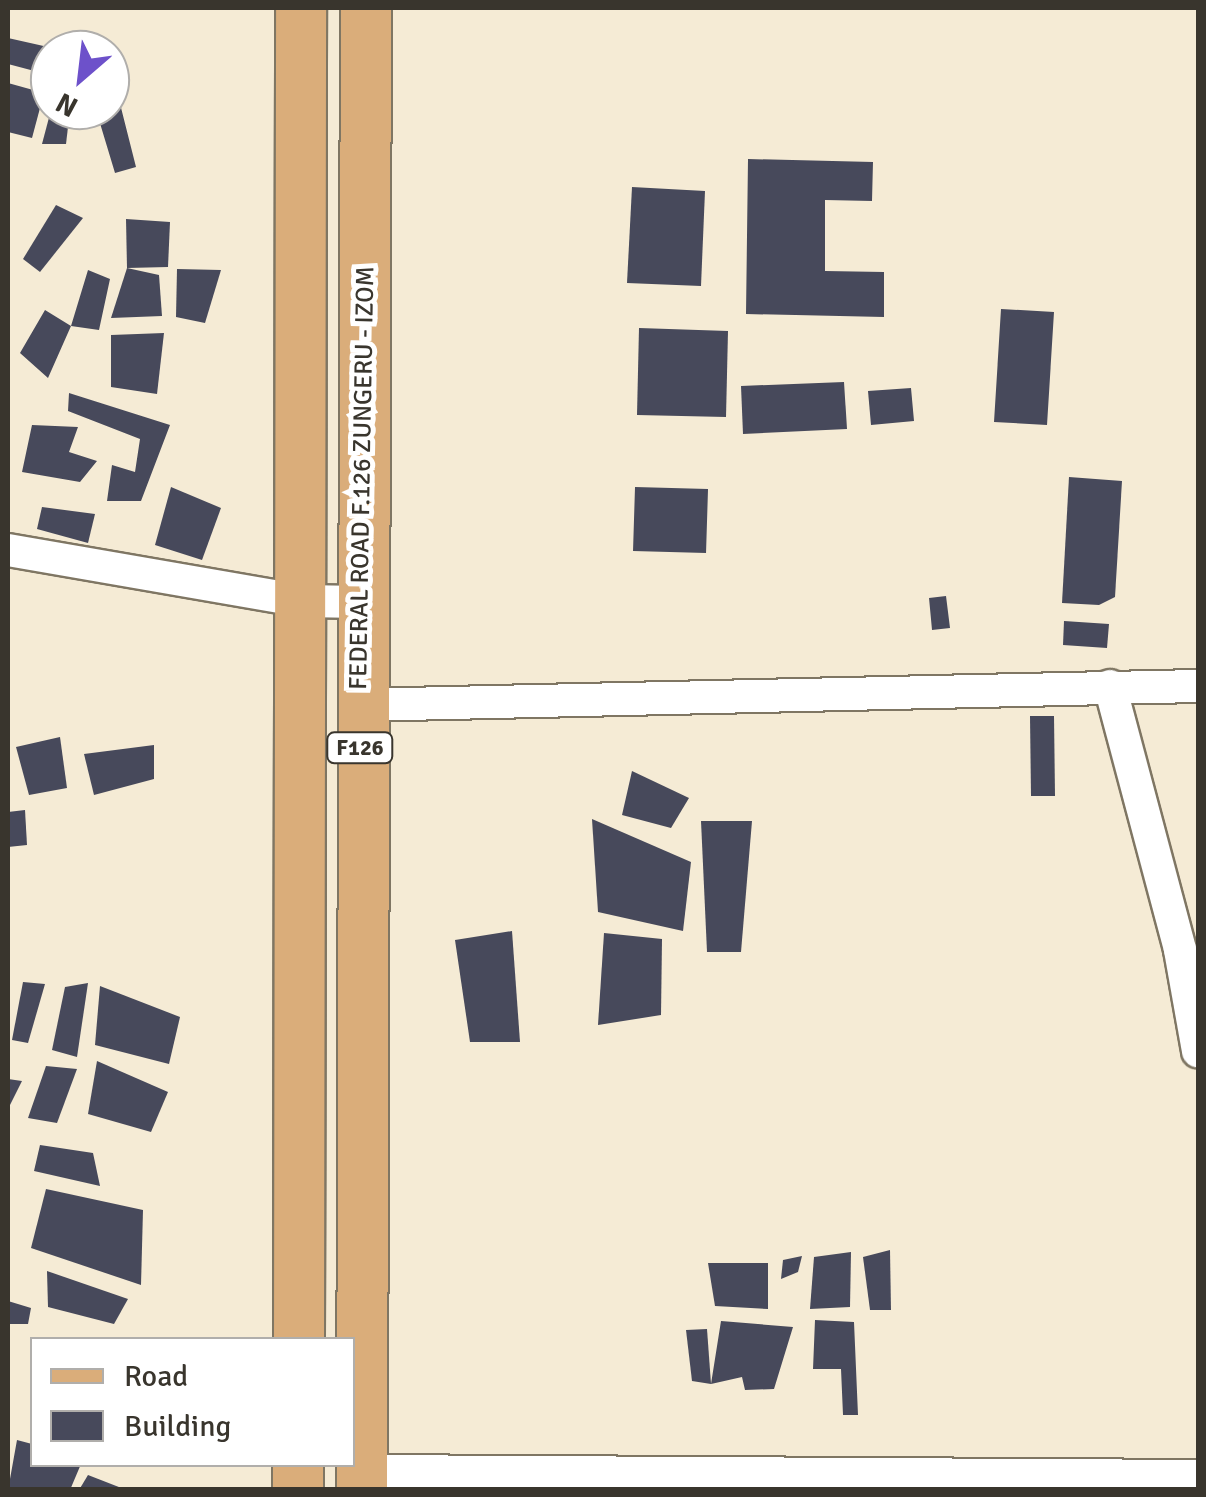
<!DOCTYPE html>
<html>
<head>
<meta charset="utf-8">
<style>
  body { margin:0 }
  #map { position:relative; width:1206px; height:1497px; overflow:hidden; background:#f5ebd5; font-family:Signika,sans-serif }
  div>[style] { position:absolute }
  .building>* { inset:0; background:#47495b }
  .roads { filter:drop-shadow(2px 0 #7f7663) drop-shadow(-2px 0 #7f7663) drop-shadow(0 2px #7f7663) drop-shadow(0 -2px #7f7663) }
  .street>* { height:32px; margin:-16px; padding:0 16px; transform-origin:16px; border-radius:16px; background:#fff }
  .primary>* { height:50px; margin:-25px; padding:0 25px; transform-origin:25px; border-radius:25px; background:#daad7a }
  span { translate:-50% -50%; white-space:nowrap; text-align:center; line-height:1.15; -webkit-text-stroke:10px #fff; paint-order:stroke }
  .shield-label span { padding:2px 8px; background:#fff; border:2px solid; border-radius:8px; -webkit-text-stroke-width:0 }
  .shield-label { font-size:22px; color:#39352d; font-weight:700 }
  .street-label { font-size:25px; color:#39352d }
  .frame { position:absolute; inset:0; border:10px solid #39352d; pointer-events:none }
  .legend { position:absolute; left:30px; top:1337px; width:325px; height:130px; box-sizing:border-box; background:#fff; border:2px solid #b0aeab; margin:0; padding:12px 18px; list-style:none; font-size:30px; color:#39352d }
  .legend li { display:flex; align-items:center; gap:20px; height:50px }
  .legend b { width:50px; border:2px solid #b0aeab }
  .north { position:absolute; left:30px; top:30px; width:100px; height:100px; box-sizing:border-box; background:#fff; border:2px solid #b0aeab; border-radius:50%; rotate:208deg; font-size:28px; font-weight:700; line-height:40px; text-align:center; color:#39352d }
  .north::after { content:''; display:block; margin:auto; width:35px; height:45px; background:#6d51ca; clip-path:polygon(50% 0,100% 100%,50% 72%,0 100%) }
</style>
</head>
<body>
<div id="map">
  <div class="building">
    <div style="clip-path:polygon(8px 38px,48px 47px,42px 73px,8px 64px)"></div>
    <div style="clip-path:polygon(113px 76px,136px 167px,115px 173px,96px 110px,110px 110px)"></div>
    <div style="clip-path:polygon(8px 83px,44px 93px,32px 138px,8px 132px)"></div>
    <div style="clip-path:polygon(51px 110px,70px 110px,66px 144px,42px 144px)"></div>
    <div style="clip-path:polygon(748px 159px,873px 162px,872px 201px,825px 200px,825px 271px,884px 272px,884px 317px,746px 314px)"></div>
    <div style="clip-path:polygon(632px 187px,705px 191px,701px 286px,627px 283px)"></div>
    <div style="clip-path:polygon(56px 205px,83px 218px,40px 272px,23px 259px)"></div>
    <div style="clip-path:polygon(126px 219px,170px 222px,168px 267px,127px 268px)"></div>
    <div style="clip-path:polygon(127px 268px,159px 275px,162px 316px,111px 318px)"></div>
    <div style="clip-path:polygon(177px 269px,221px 270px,205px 323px,176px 317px)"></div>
    <div style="clip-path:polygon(88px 270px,110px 279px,99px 330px,71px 326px,48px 378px,20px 353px,45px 310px,71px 326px)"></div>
    <div style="clip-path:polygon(1001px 309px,1054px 312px,1047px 425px,994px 422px)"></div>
    <div style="clip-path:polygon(639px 328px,728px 331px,726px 417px,637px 415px)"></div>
    <div style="clip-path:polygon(164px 333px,157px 394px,111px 387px,111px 335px)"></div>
    <div style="clip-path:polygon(844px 382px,847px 429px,743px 434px,741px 386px)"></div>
    <div style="clip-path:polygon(911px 388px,914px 421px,871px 425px,868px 391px)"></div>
    <div style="clip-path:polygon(69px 393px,170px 425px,141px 501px,107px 501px,112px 465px,135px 472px,140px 439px,68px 411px)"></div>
    <div style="clip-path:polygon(32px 425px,78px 427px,69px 452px,97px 461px,80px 482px,22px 472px)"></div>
    <div style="clip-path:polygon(1069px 477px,1122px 481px,1115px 597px,1099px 605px,1062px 603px)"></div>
    <div style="clip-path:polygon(171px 487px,221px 508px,202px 560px,155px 545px)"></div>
    <div style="clip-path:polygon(635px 487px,708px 489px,706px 553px,633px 551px)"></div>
    <div style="clip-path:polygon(42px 507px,95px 514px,88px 543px,37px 529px)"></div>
    <div style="clip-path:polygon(946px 596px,950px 628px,932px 630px,929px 598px)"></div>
    <div style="clip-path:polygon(1064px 621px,1109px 624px,1107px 648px,1063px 645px)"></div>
    <div style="clip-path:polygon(1030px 716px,1054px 716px,1055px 796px,1031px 796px)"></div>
    <div style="clip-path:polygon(60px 737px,67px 788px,29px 795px,16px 747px)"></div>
    <div style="clip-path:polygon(154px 745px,154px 779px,94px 795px,84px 754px)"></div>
    <div style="clip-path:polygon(632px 771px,689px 798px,671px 828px,622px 815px)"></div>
    <div style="clip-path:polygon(25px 810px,27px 845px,8px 847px,8px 812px)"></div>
    <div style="clip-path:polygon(592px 819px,691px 862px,683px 931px,598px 912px)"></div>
    <div style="clip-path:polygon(701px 821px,752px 821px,741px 952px,707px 952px)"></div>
    <div style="clip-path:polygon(512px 931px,520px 1042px,470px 1042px,455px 940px)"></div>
    <div style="clip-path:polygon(604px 933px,662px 939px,661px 1015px,598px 1025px)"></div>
    <div style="clip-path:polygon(23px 982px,45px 984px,28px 1043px,12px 1040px)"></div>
    <div style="clip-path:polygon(88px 983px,77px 1057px,52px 1050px,65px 987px)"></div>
    <div style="clip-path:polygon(100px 986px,180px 1017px,169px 1064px,95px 1045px)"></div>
    <div style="clip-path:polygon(97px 1061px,168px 1092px,151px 1132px,88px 1114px)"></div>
    <div style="clip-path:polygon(46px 1066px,77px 1069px,57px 1123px,28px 1118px)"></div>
    <div style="clip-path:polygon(8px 1079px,22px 1081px,8px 1109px)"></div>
    <div style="clip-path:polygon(40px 1145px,93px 1153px,100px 1186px,34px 1171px)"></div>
    <div style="clip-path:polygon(46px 1189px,143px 1210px,141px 1285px,31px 1248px)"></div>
    <div style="clip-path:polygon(890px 1250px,891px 1310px,870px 1310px,863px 1257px)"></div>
    <div style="clip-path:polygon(851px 1252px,850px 1307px,810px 1309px,814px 1257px)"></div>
    <div style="clip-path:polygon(802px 1256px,798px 1272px,781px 1279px,783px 1260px)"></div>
    <div style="clip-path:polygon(708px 1263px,768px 1263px,768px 1309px,715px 1306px)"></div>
    <div style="clip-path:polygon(47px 1271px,128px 1299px,114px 1324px,48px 1307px)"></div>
    <div style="clip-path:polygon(8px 1301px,31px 1308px,28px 1324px,8px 1324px)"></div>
    <div style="clip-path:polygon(815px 1320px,854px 1322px,858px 1415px,843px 1415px,841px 1369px,813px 1369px)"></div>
    <div style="clip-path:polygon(721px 1321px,793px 1327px,774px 1389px,745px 1390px,742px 1377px,711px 1384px)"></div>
    <div style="clip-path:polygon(707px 1329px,711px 1384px,692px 1381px,686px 1330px)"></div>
    <div style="clip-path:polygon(17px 1440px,32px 1444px,32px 1464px,81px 1464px,70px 1490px,8px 1490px)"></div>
    <div style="clip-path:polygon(88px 1475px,124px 1489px,124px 1490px,79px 1490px)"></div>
  </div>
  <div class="roads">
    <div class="street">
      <div style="left:8px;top:550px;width:299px;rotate:9.8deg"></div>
      <div style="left:303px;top:601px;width:58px;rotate:1deg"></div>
      <div style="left:1110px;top:686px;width:273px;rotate:75.1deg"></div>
      <div style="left:1180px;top:950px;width:103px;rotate:79.9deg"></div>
      <div style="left:360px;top:705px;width:838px;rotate:-1.3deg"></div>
      <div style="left:362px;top:1471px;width:836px;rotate:0.34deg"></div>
    </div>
    <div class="primary">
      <div style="left:299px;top:1340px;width:1332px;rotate:-89.91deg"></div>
      <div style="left:298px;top:1490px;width:26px;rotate:-90deg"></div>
      <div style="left:362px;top:1490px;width:1482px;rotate:-89.85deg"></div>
    </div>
  </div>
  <div class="shield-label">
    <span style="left:360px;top:748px">F126</span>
  </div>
  <div class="street-label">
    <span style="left:362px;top:478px;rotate:-89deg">FEDERAL ROAD F.126 ZUNGERU - IZOM</span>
  </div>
  <div class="frame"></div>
  <ul class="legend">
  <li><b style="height:12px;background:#daad7a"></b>Road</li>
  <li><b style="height:28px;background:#47495b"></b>Building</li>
  </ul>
  <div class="north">N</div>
</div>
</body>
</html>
